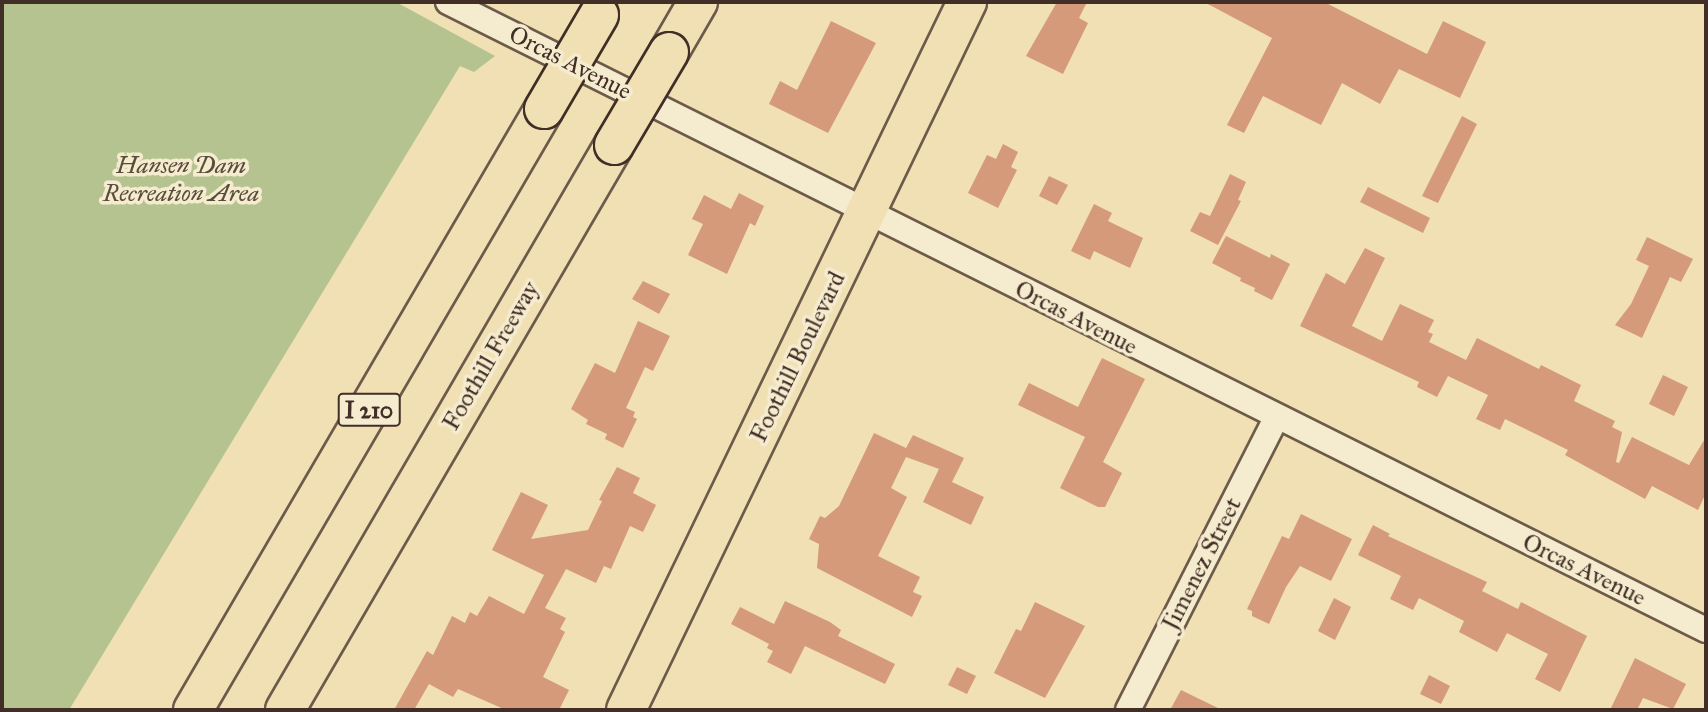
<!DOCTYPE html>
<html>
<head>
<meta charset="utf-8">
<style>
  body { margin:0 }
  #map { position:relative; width:1708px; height:712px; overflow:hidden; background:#f0e0b4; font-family:"IM FELL Great Primer",serif }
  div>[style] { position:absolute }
  .green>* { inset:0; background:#b5c391 }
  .building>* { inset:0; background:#d59a79 }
  .roads { filter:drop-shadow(2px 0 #6d5a4a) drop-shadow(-2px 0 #6d5a4a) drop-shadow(0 2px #6d5a4a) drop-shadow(0 -2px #6d5a4a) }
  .street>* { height:24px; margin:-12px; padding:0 12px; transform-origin:12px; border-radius:12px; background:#f5ebce }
  .primary>* { height:38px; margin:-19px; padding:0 19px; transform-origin:19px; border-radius:19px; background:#f0e0b4 }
  .highway>* { height:38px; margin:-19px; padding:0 19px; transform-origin:19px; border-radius:19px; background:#f0e0b4 }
  .bridges { filter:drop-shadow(2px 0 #412e26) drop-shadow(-2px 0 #412e26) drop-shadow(0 2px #412e26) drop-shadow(0 -2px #412e26) }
  .highway-bridge>* { height:38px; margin:-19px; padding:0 19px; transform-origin:19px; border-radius:19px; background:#f0e0b4 }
  span { translate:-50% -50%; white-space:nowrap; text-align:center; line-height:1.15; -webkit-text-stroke:7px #f5ebce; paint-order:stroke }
  .shield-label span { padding:2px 5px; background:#f5ebce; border:2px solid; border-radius:5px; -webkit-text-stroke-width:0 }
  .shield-label { font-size:23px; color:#412e26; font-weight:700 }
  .street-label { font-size:24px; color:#412e26 }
  .park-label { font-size:24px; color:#584c3b; font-style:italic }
  .frame { position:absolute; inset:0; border:4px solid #412e26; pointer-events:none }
</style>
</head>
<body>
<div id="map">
  <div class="green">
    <div style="clip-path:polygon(2px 2px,396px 2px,495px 56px,474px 72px,460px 66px,69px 710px,2px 710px)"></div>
  </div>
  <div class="building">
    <div style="clip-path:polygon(1057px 2px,1087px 2px,1079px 18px,1088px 23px,1063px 74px,1026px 56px)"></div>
    <div style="clip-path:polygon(1204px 2px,1324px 2px,1427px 54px,1443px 21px,1486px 42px,1460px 98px,1399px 69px,1380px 104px,1342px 83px,1321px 125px,1263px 96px,1244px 133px,1227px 125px,1272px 38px)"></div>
    <div style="clip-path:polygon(831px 21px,876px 43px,828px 133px,769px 104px,780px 81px,797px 90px)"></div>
    <div style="clip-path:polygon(1462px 116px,1477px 124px,1438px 203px,1422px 196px)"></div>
    <div style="clip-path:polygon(1003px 144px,1018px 152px,1011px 167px,1017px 170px,998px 208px,968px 193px,987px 155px,996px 159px)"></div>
    <div style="clip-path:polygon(1230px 174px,1246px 182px,1238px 200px,1241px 201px,1218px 245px,1190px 231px,1200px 212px,1210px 216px)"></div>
    <div style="clip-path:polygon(1049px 176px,1068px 185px,1057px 205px,1039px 196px)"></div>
    <div style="clip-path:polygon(1368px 187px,1430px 218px,1423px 233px,1360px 202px)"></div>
    <div style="clip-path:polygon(739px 193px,764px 206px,755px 226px,750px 223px,727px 274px,688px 255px,703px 224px,692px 219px,704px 195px,731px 209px)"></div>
    <div style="clip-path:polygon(1094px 204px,1112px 213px,1108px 221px,1143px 238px,1130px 268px,1094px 251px,1090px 260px,1071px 251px)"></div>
    <div style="clip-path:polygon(1226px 236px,1270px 258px,1271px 254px,1290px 264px,1272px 300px,1254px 291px,1255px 288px,1240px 281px,1241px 278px,1212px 263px)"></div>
    <div style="clip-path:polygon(1647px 237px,1693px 259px,1681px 282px,1670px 277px,1642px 338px,1615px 325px,1631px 304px,1649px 266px,1636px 260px)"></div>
    <div style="clip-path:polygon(1365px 248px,1385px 258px,1352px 326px,1382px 341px,1400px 304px,1434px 320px,1428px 332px,1433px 334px,1429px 342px,1466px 360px,1477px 338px,1539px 369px,1541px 365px,1581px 385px,1574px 401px,1615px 421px,1612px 427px,1622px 432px,1616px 462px,1619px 463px,1632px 437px,1689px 465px,1706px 437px,1706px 493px,1698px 510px,1652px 486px,1645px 499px,1565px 455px,1568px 450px,1505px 419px,1500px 430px,1476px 419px,1488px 395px,1448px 376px,1437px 397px,1417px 387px,1419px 382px,1300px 326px,1326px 273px,1345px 284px)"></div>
    <div style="clip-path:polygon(643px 281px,670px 294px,659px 314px,632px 299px)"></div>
    <div style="clip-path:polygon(638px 321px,670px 336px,653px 371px,645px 367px,626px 408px,635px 412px,633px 417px,637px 419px,623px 448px,605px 439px,607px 434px,586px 424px,588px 420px,571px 409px,595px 363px,615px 373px)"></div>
    <div style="clip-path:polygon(1102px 358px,1145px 379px,1103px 462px,1122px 473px,1105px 507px,1098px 507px,1060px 488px,1085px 437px,1018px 405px,1029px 383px,1078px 407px)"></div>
    <div style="clip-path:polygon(1663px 375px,1688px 387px,1674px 416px,1649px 404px)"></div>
    <div style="clip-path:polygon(874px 433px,906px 448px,913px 435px,964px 458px,952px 482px,984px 497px,971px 525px,923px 502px,939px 469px,906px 457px,891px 488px,907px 497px,878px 556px,920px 577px,913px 592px,922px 596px,912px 617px,817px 568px,819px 544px,809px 539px,820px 516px,825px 518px,839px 506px)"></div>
    <div style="clip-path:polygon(617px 467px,640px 478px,633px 493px,656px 505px,643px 532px,630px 526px,611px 569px,604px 566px,596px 583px,566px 569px,545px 608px,566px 618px,560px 629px,565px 632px,543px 677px,569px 690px,559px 710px,506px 710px,458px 689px,453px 697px,429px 684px,414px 710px,394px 710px,427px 651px,433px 655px,452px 616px,465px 623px,470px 612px,477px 616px,489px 596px,524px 614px,544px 575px,492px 550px,521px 492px,548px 505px,531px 539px,588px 530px,602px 501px,599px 500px)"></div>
    <div style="clip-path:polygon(1301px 514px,1352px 539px,1331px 581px,1300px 566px,1286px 587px,1269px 624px,1252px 616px,1252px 611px,1247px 609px,1282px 536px,1289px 539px)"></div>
    <div style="clip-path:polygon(1373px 525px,1390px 534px,1388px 536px,1487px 582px,1482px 591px,1518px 609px,1521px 602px,1587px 636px,1560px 692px,1535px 679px,1548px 654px,1507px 633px,1497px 652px,1459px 632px,1464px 621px,1419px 598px,1413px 610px,1390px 599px,1401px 576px,1358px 555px)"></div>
    <div style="clip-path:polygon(1334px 598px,1351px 607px,1335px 640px,1318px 631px)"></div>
    <div style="clip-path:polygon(785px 601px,830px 622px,841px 630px,838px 636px,895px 664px,885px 684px,805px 646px,791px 674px,767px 662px,773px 651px,767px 648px,769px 644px,731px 624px,740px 607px,774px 624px)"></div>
    <div style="clip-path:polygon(1035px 602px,1085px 626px,1045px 698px,994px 673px,1016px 629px,1021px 631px)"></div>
    <div style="clip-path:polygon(1635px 658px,1686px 684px,1673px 709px,1643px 698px,1637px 710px,1610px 710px)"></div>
    <div style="clip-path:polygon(957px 667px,976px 676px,967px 694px,948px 685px)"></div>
    <div style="clip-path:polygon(1429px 675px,1450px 686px,1441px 704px,1420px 694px)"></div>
    <div style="clip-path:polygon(1181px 690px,1222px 710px,1170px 710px)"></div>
  </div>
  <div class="roads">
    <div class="street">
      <div style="left:448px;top:2px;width:1406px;rotate:26.53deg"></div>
      <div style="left:1128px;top:710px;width:327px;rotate:-63.1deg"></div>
    </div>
    <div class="primary">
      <div style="left:626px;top:710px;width:786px;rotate:-64.28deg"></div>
    </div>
    <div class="highway">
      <div style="left:669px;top:52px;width:58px;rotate:-59.9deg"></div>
      <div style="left:193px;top:710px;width:696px;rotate:-59.71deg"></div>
      <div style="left:285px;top:710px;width:654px;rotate:-59.79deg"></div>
    </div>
  </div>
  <div class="bridges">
    <div class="highway-bridge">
      <div style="left:544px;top:109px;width:109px;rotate:-59.7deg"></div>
      <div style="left:614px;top:145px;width:108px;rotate:-59.4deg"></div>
    </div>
  </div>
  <div class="shield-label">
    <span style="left:369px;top:410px">I 210</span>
  </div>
  <div class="street-label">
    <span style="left:570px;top:63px;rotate:27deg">Orcas Avenue</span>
    <span style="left:1076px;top:318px;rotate:27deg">Orcas Avenue</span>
    <span style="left:491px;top:356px;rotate:-60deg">Foothill Freeway</span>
    <span style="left:798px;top:357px;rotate:-64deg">Foothill Boulevard</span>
    <span style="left:1202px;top:564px;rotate:-63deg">Jimenez Street</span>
    <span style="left:1584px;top:570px;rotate:26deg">Orcas Avenue</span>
  </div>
  <div class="park-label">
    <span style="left:181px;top:180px">Hansen Dam<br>Recreation Area</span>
  </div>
  <div class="frame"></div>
</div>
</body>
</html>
